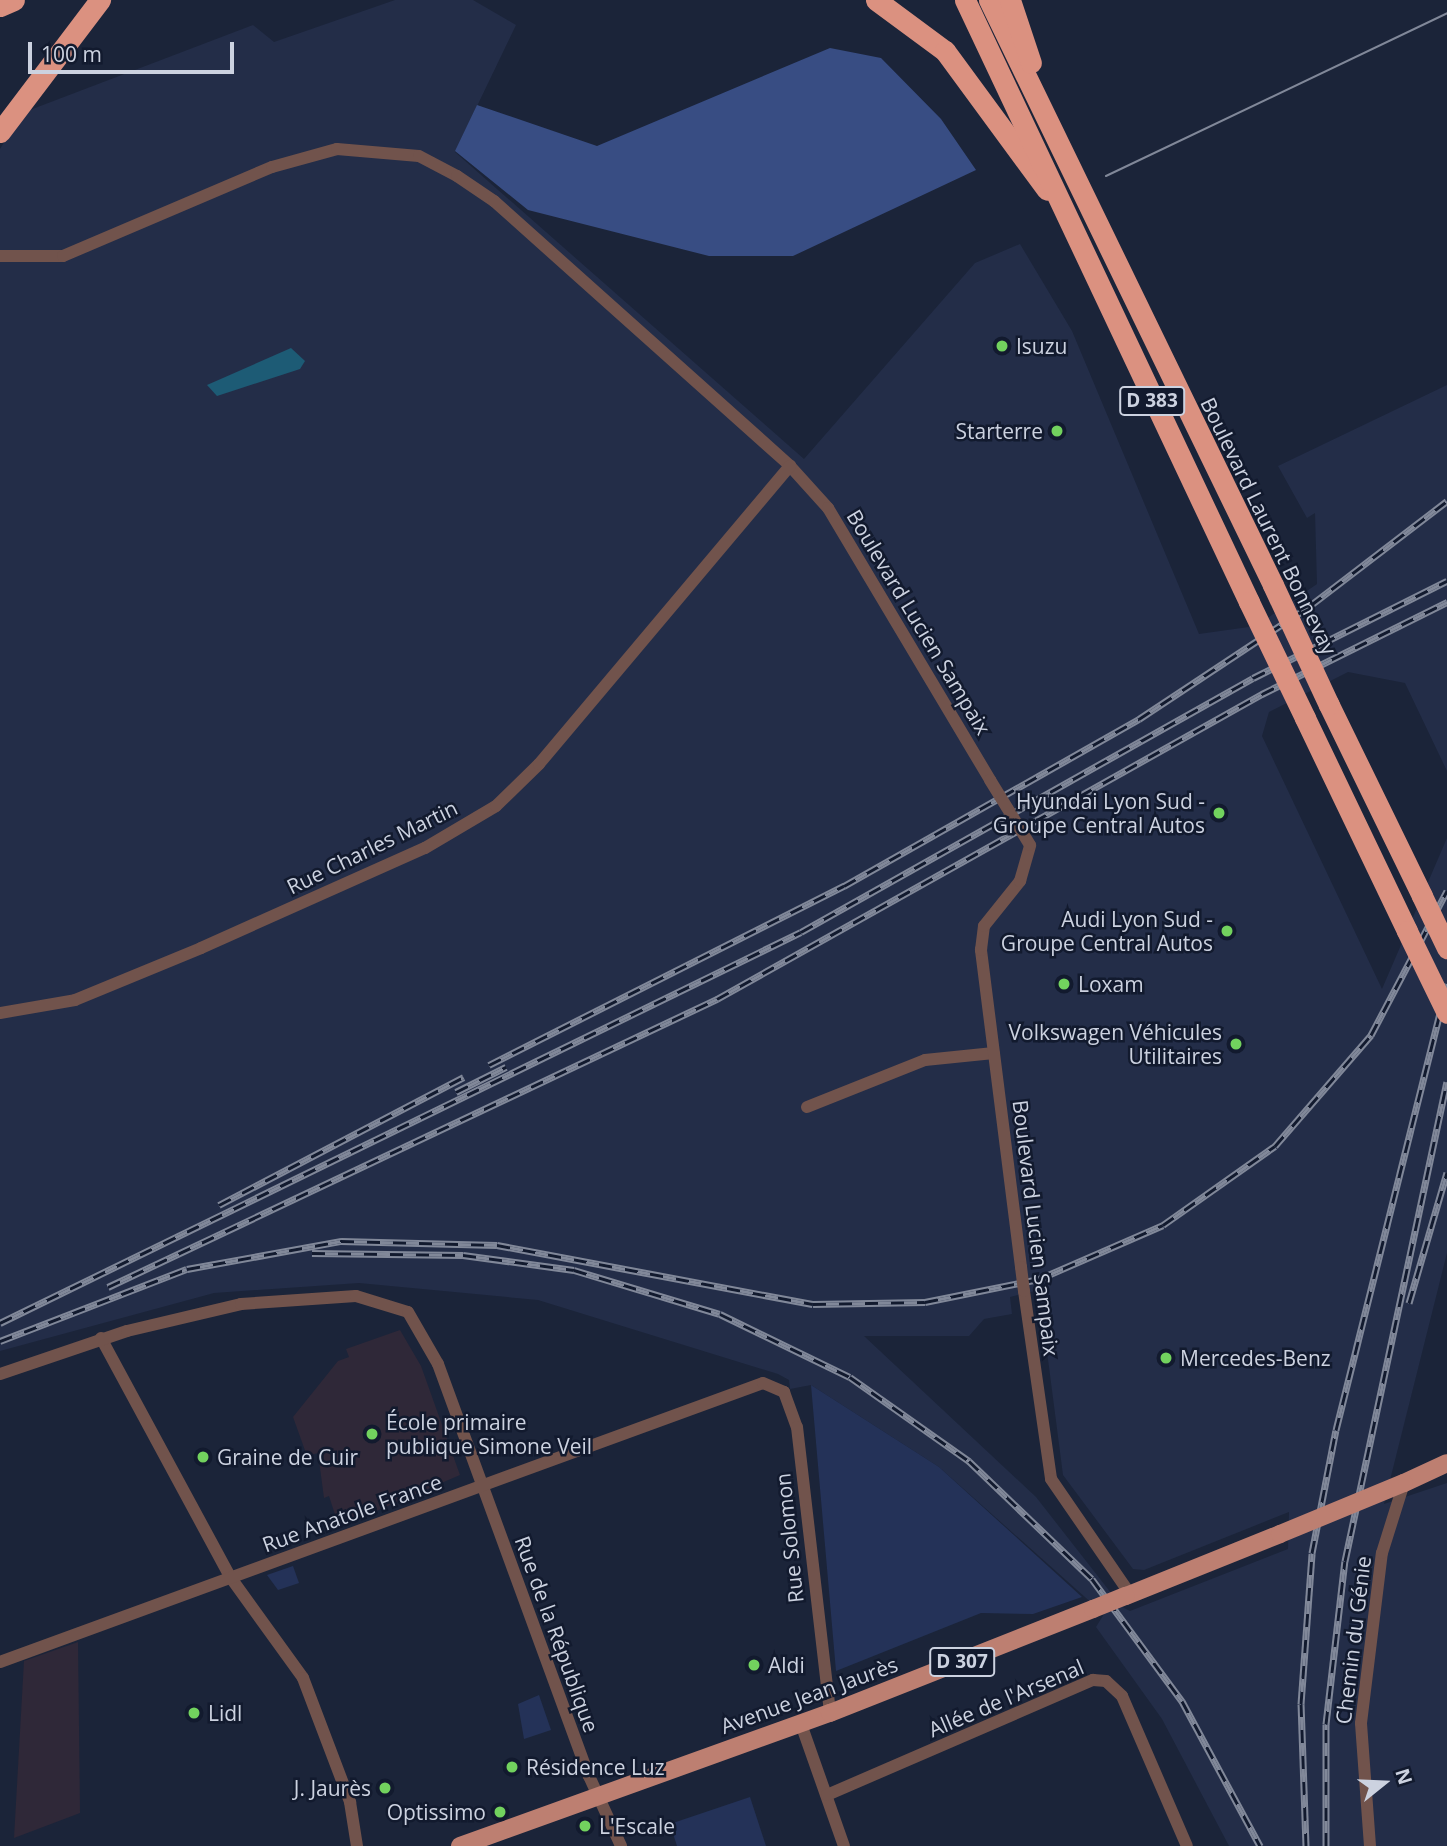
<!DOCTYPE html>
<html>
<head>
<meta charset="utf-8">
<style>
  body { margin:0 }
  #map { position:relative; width:1447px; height:1846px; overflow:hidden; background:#1b2439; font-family:"Open Sans",sans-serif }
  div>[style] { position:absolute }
  .built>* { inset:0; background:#232d48 }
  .education>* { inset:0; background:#2f2838 }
  .green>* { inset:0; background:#243258 }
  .forest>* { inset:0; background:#384d83 }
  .water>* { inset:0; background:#1d5b75 }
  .street>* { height:12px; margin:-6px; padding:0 6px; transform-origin:6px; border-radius:6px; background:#71534c }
  .primary>* { height:18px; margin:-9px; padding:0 9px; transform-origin:9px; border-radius:9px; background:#bd7f71 }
  .highway>* { height:21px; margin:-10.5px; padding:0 10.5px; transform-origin:10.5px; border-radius:10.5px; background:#db9180 }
  .tram>* { height:2px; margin:-1px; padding:0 1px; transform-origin:1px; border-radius:1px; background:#818899 }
  .rail>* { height:7px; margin-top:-3.5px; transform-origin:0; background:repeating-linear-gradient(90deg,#121a2e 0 13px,#818899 0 26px); box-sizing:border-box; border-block:2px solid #818899 }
  .street-bridge>* { height:12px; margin:-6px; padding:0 6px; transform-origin:6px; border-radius:6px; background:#71534c }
  .primary-bridge>* { height:18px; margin:-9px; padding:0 9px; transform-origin:9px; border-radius:9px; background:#bd7f71 }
  .highway-bridge>* { height:21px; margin:-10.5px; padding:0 10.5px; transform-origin:10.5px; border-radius:10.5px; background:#db9180 }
  .dots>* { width:19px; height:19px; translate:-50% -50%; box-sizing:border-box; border:4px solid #121a2e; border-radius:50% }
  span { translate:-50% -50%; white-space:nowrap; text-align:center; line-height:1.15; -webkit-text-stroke:5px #121a2e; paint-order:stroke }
  .shield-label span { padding:2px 5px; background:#121a2e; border:2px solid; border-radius:5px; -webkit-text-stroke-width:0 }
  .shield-label { font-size:19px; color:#ccd2e0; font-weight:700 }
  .poi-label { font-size:21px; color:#ccd2e0 }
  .left { translate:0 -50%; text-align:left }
  .right { translate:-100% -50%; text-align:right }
  .street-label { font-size:21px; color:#ccd2e0 }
  .north { position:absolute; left:1349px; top:1748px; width:70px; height:70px; -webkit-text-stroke:5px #121a2e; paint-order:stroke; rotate:72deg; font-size:19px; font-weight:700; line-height:28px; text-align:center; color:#ccd2e0 }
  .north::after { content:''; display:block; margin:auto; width:24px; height:32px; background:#ccd2e0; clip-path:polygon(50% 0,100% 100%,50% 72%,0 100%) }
  .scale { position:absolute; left:28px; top:42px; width:206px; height:32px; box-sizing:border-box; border:4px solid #ccd2e0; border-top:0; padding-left:9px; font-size:21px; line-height:24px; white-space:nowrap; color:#ccd2e0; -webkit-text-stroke:5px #121a2e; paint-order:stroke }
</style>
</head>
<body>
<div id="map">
  <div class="built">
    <div style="clip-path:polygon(evenodd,395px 0,473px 0,516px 25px,455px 152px,804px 459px,975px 263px,1020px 244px,1072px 331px,1199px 634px,1256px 626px,1317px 584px,1315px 513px,1307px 518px,1278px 466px,1447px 385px,1447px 771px,1405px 683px,1348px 672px,1269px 712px,1262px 736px,1382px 989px,1447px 838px,1447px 1253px,1384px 1504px,1447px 1483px,1447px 1846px,1229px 1846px,1162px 1719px,1096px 1627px,1104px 1614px,939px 1467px,811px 1385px,790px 1389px,789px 1380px,778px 1374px,538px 1300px,359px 1283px,214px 1293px,0 1351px,0 149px,22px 113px,253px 25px,274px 42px,395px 0,1039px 1290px,1063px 1475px,1133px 1569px,1144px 1570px,1289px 1512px,1288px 1549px,1130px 1611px,1122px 1607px,1036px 1497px,864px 1336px,969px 1336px,984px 1319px,1012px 1314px,1010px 1297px,1039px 1290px)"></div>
  </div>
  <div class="education">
    <div style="clip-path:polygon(400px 1330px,421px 1366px,460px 1475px,339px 1527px,329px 1496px,324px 1498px,318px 1453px,307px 1456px,293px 1417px,338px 1361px,349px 1357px,346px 1349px)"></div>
    <div style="clip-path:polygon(78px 1642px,80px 1813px,14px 1838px,24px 1661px)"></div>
  </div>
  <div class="green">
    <div style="clip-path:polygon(811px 1385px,939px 1467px,1082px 1597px,1033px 1614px,981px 1613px,836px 1671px)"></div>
    <div style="clip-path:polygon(293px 1566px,299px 1583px,278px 1590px,267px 1575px)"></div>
    <div style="clip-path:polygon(539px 1695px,551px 1730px,524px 1739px,518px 1704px)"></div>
    <div style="clip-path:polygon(750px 1797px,766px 1846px,677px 1846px,670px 1824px)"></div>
  </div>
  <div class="forest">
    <div style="clip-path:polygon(830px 48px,881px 58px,941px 119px,976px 170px,793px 256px,709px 256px,528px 210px,455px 151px,477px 105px,597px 146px)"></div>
  </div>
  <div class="water">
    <div style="clip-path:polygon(291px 348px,305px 361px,300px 369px,217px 396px,207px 385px)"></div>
  </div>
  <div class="street">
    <div style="left:0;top:256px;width:63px"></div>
    <div style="left:63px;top:256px;width:227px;rotate:-23.1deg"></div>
    <div style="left:272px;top:167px;width:67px;rotate:-15.5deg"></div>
    <div style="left:337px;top:149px;width:82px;rotate:4.9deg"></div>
    <div style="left:419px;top:156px;width:43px;rotate:27.8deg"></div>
    <div style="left:457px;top:176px;width:45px;rotate:34deg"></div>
    <div style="left:494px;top:201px;width:397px;rotate:41.8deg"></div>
    <div style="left:790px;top:466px;width:57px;rotate:47.9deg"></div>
    <div style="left:828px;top:508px;width:317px;rotate:59.2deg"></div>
    <div style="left:0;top:1013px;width:76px;rotate:-9.8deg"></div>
    <div style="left:75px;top:1000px;width:136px;rotate:-22.4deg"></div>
    <div style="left:201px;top:948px;width:245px;rotate:-24.1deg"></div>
    <div style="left:425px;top:848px;width:82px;rotate:-30.6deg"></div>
    <div style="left:496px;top:806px;width:60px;rotate:-44.3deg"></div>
    <div style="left:539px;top:764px;width:390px;rotate:-49.9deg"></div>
    <div style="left:807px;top:1107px;width:127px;rotate:-21.7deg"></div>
    <div style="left:925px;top:1060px;width:69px;rotate:-5.8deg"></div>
    <div style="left:1021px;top:1267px;width:320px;rotate:-97.2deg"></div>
    <div style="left:981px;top:950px;width:24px;rotate:-83deg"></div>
    <div style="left:984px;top:926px;width:58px;rotate:-51.3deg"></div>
    <div style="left:1020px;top:881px;width:37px;rotate:-74deg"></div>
    <div style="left:1024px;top:1291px;width:190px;rotate:81.8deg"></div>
    <div style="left:1051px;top:1479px;width:140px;rotate:55.5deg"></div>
    <div style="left:101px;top:1338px;width:273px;rotate:61.6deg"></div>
    <div style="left:231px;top:1578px;width:123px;rotate:54.2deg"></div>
    <div style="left:303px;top:1678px;width:133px;rotate:69.2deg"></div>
    <div style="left:350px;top:1802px;width:45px;rotate:81deg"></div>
    <div style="left:0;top:1374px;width:134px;rotate:-18.7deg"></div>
    <div style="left:127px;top:1331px;width:117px;rotate:-13.3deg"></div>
    <div style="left:241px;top:1304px;width:115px;rotate:-4deg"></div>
    <div style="left:356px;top:1296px;width:54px;rotate:17.1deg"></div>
    <div style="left:408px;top:1312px;width:60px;rotate:60deg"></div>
    <div style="left:438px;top:1364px;width:439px;rotate:69.9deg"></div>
    <div style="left:589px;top:1776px;width:77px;rotate:65.4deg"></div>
    <div style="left:0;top:1662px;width:812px;rotate:-20.09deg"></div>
    <div style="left:763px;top:1383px;width:23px;rotate:23deg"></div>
    <div style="left:784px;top:1392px;width:37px;rotate:70deg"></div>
    <div style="left:797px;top:1427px;width:288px;rotate:83.4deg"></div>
    <div style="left:801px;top:1724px;width:129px;rotate:70.6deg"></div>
    <div style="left:827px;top:1795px;width:290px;rotate:-23.4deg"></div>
    <div style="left:1093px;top:1680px;width:13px;rotate:4deg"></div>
    <div style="left:1106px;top:1681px;width:22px;rotate:43deg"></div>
    <div style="left:1122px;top:1696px;width:163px;rotate:66.6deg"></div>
    <div style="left:1370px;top:1846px;width:123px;rotate:-94.2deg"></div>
    <div style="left:1361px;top:1723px;width:171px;rotate:-83deg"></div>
    <div style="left:1382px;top:1553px;width:73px;rotate:-72.6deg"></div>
  </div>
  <div class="primary">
    <div style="left:1404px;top:1483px;width:47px;rotate:-24.9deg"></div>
    <div style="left:1126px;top:1596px;width:166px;rotate:-21.9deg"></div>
    <div style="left:460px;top:1846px;width:393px;rotate:-19.8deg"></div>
    <div style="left:830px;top:1713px;width:283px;rotate:-21.6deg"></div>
  </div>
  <div class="highway">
    <div style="left:876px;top:0;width:86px;rotate:36.5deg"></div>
    <div style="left:945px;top:51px;width:172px;rotate:53.7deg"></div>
    <div style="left:965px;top:0;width:666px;rotate:64.74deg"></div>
    <div style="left:989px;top:0;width:650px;rotate:64.1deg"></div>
    <div style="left:1010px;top:0;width:66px;rotate:71.6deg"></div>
    <div style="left:0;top:6px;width:15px;rotate:-23deg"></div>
    <div style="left:0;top:132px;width:166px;rotate:-52.9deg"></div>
    <div style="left:1329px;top:705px;width:212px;rotate:64deg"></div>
    <div style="left:1305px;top:718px;width:236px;rotate:64.4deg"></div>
  </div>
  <div class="tram">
    <div style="left:1106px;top:176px;width:378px;rotate:-25.5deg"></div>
  </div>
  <div class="rail">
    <div style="left:489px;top:1065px;width:398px;rotate:-26.8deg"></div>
    <div style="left:844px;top:886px;width:339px;rotate:-29.5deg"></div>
    <div style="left:1139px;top:719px;width:206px;rotate:-33.5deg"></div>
    <div style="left:1311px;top:605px;width:171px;rotate:-37.4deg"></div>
    <div style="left:456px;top:1092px;width:56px;rotate:-26.6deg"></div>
    <div style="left:219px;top:1205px;width:276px;rotate:-27.6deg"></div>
    <div style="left:312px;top:1253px;width:151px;rotate:0.8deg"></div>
    <div style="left:463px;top:1255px;width:112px;rotate:7.7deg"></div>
    <div style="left:574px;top:1270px;width:152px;rotate:16.8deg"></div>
    <div style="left:720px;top:1314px;width:144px;rotate:25.9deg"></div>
    <div style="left:850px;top:1377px;width:146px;rotate:35.2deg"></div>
    <div style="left:969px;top:1461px;width:170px;rotate:43.8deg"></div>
    <div style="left:1092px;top:1579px;width:152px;rotate:53.6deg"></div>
    <div style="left:1182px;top:1701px;width:165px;rotate:61.7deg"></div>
    <div style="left:108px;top:1287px;width:674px;rotate:-25.31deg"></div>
    <div style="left:717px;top:999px;width:625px;rotate:-29.23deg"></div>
    <div style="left:1262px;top:694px;width:207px;rotate:-26.4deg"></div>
    <div style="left:1409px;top:1303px;width:136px;rotate:-73.8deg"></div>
    <div style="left:0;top:1323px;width:891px;rotate:-26.02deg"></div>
    <div style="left:801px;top:932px;width:518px;rotate:-29.33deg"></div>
    <div style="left:1253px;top:678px;width:217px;rotate:-26.6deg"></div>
    <div style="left:0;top:1341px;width:200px;rotate:-21.1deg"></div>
    <div style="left:187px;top:1269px;width:157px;rotate:-10.3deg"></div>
    <div style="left:341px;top:1241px;width:156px;rotate:1.5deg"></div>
    <div style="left:497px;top:1245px;width:321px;rotate:10.6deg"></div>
    <div style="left:813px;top:1304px;width:112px;rotate:-1deg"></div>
    <div style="left:925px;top:1302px;width:116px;rotate:-11.4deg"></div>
    <div style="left:1039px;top:1279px;width:135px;rotate:-23.5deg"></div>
    <div style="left:1163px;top:1225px;width:137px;rotate:-35.2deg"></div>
    <div style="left:1275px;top:1146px;width:147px;rotate:-49.1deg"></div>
    <div style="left:1371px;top:1035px;width:163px;rotate:-62.2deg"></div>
    <div style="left:1306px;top:1846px;width:142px;rotate:-92deg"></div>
    <div style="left:1301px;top:1704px;width:151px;rotate:-85.8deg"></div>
    <div style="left:1312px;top:1553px;width:125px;rotate:-79deg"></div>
    <div style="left:1336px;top:1430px;width:460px;rotate:-76deg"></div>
    <div style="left:1326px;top:1846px;width:122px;rotate:-90deg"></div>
    <div style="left:1326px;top:1724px;width:164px;rotate:-83.4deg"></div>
    <div style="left:1345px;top:1561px;width:490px;rotate:-78deg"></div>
  </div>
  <div class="street-bridge">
    <div style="left:990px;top:780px;width:76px;rotate:58.4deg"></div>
    <div style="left:1021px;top:1267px;width:24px;rotate:83deg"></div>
  </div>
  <div class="primary-bridge">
    <div style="left:1280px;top:1534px;width:134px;rotate:-22.4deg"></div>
    <div style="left:1093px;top:1609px;width:35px;rotate:-22deg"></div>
  </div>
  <div class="highway-bridge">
    <div style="left:1273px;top:585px;width:132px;rotate:65deg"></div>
    <div style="left:1249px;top:602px;width:129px;rotate:64.2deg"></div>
    <div style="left:1422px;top:896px;width:58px;rotate:64.3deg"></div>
    <div style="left:1407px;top:931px;width:91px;rotate:64deg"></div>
  </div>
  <div class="dots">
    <div style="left:1002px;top:346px;background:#72d25e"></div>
    <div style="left:1057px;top:431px;background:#72d25e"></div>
    <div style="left:1219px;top:813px;background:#72d25e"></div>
    <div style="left:1227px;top:931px;background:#72d25e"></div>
    <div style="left:1064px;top:984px;background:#72d25e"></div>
    <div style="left:1236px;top:1044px;background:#72d25e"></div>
    <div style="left:1166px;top:1358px;background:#72d25e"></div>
    <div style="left:372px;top:1434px;background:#72d25e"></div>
    <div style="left:203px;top:1457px;background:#72d25e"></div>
    <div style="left:754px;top:1665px;background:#72d25e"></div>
    <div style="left:194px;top:1713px;background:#72d25e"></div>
    <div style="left:512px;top:1767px;background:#72d25e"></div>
    <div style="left:385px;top:1788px;background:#72d25e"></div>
    <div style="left:500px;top:1812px;background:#72d25e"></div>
    <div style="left:585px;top:1826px;background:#72d25e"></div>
  </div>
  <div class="shield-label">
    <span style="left:1152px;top:401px">D 383</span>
    <span style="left:962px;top:1662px">D 307</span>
  </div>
  <div class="poi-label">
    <span class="left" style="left:1016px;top:346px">Isuzu</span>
    <span class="right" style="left:1043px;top:431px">Starterre</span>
    <span class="right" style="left:1205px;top:813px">Hyundai Lyon Sud -<br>Groupe Central Autos</span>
    <span class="right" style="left:1213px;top:931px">Audi Lyon Sud -<br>Groupe Central Autos</span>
    <span class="left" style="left:1078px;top:984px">Loxam</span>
    <span class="right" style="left:1222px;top:1044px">Volkswagen Véhicules<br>Utilitaires</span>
    <span class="left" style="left:1180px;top:1358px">Mercedes-Benz</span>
    <span class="left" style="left:386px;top:1434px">École primaire<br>publique Simone Veil</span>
    <span class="left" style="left:217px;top:1457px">Graine de Cuir</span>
    <span class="left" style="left:768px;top:1665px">Aldi</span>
    <span class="left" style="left:208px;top:1713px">Lidl</span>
    <span class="left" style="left:526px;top:1767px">Résidence Luz</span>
    <span class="right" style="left:371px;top:1788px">J. Jaurès</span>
    <span class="right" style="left:486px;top:1812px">Optissimo</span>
    <span class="left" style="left:599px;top:1826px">L'Escale</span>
  </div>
  <div class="street-label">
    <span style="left:1269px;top:526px;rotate:64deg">Boulevard Laurent Bonnevay</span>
    <span style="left:919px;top:622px;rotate:59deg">Boulevard Lucien Sampaix</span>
    <span style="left:372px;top:847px;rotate:-26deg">Rue Charles Martin</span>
    <span style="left:1036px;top:1228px;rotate:83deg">Boulevard Lucien Sampaix</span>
    <span style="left:352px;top:1513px;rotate:-20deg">Rue Anatole France</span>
    <span style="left:789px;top:1538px;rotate:-96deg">Rue Solomon</span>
    <span style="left:557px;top:1634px;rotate:70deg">Rue de la République</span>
    <span style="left:1353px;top:1640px;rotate:-83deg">Chemin du Génie</span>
    <span style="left:809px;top:1695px;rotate:-20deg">Avenue Jean Jaurès</span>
    <span style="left:1006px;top:1698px;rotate:-23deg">Allée de l'Arsenal</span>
  </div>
  <div class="north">N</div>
  <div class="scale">100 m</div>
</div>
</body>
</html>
